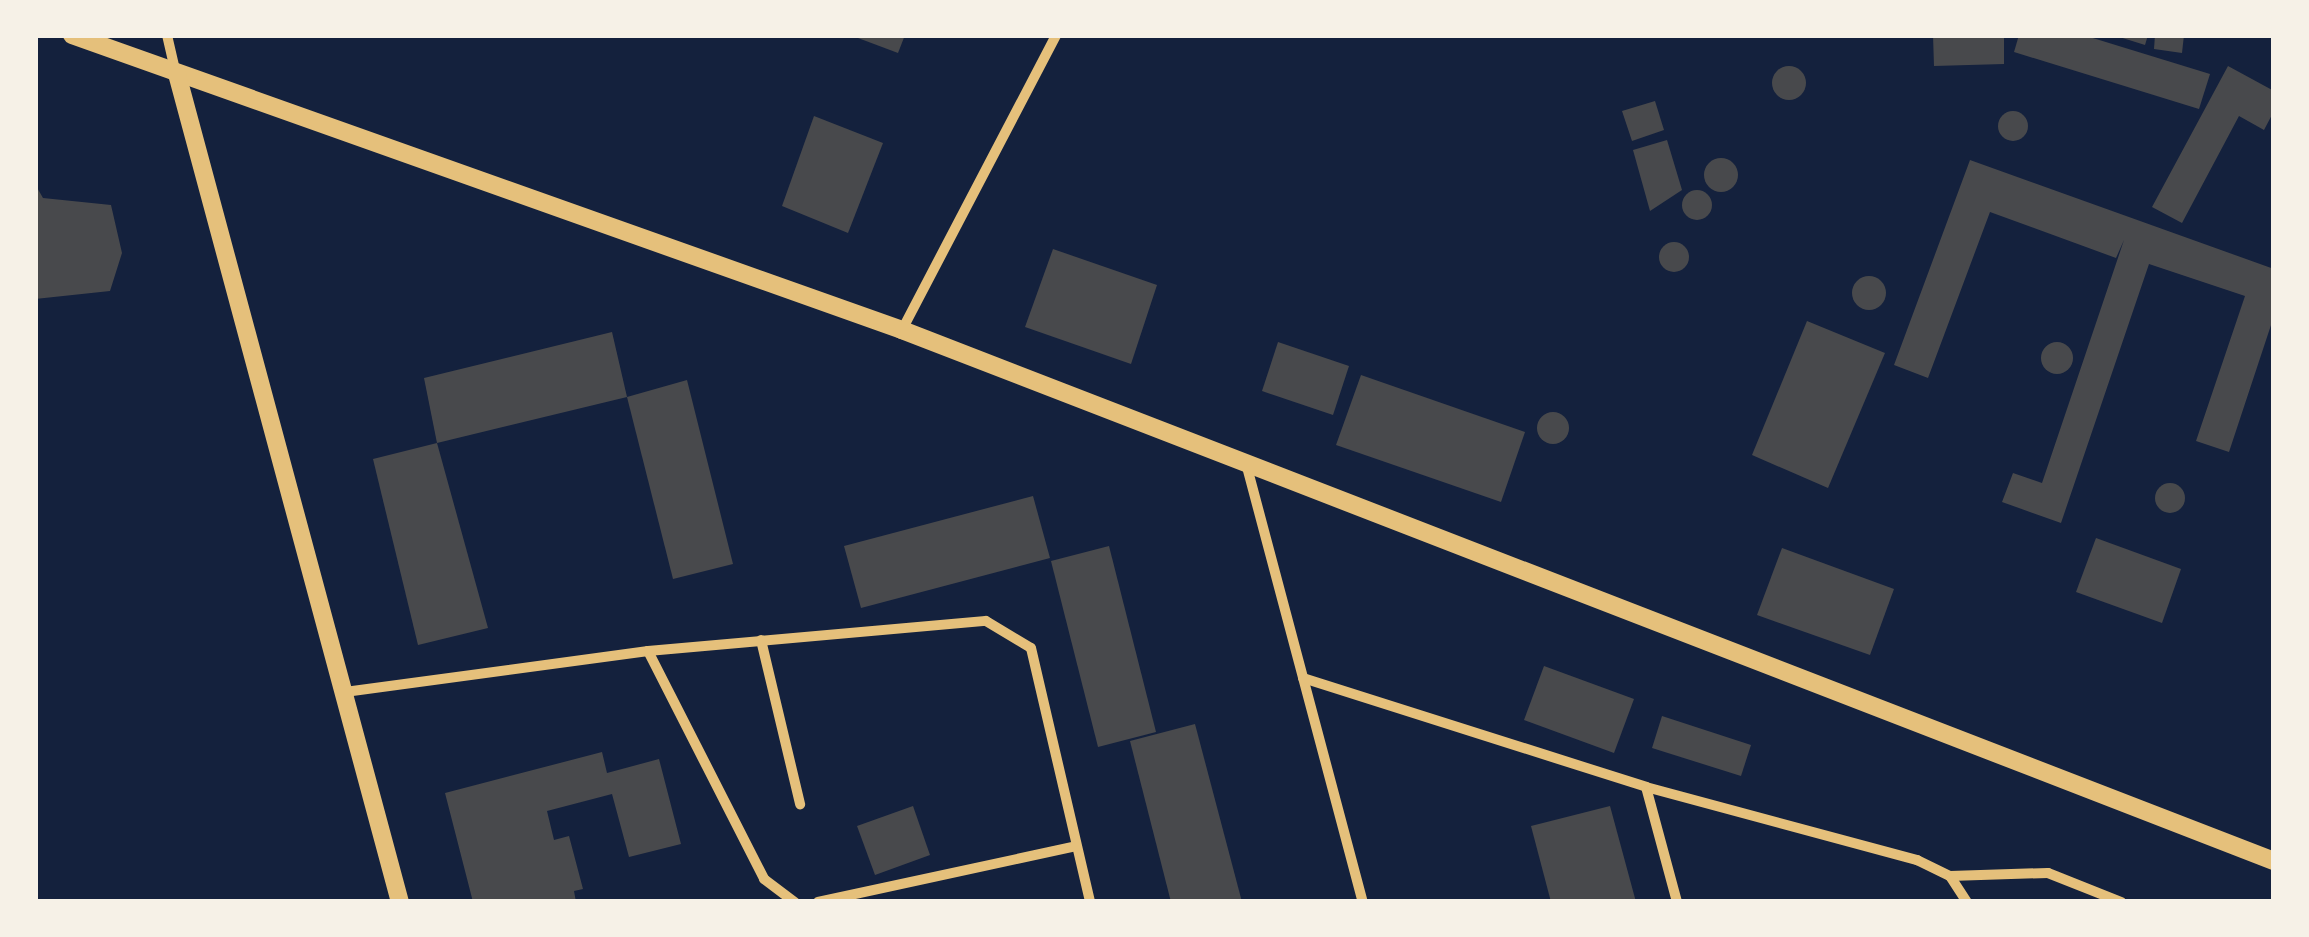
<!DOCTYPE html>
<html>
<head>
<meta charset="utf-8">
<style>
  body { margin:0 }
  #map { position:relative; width:2309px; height:937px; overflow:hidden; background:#14213d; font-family:"DejaVu Sans",sans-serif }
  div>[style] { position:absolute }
  .building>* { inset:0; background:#48494c }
  .round { border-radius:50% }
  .minor>* { height:10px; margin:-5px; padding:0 5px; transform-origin:5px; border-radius:5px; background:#e5c07b }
  .tertiary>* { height:18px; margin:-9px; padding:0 9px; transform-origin:9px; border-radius:9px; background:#e5c07b }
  span { translate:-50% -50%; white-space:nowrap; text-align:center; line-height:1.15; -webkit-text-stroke:10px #f6f1e7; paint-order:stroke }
  .frame { position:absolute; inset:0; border:38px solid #f6f1e7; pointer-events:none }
</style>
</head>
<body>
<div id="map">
  <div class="building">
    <div style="clip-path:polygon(850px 35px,905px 35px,898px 53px)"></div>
    <div style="clip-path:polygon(1933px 35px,2004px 35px,2004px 64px,1934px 66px)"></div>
    <div style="clip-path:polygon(2019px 35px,2083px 35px,2210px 74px,2199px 109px,2014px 52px)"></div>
    <div style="clip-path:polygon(2113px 35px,2148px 35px,2145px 45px)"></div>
    <div style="clip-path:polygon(2155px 35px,2184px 35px,2182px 53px,2154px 49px)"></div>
    <div class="round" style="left:1772px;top:66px;width:34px;height:34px"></div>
    <div style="clip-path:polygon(2228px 66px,2274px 91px,2274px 111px,2264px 130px,2239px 116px,2182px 223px,2152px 207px)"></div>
    <div style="clip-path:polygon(1655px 101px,1664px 130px,1632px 141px,1622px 111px)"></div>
    <div class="round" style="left:1998px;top:111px;width:30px;height:30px"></div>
    <div style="clip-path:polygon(814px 116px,883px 143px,848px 233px,782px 206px)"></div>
    <div style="clip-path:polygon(1667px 140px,1682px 190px,1650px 211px,1633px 150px)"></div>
    <div class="round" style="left:1704px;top:158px;width:34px;height:34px"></div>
    <div style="clip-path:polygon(1970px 160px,2274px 269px,2274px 316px,2229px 452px,2196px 441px,2245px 296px,2149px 264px,2061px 523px,2002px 502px,2013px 473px,2042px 483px,2124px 240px,2116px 258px,1990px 212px,1928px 378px,1894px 365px)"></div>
    <div style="clip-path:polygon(35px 184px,43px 198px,111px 205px,122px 253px,110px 291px,35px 299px)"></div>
    <div class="round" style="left:1682px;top:190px;width:30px;height:30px"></div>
    <div class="round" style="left:1659px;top:242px;width:30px;height:30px"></div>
    <div style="clip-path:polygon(1053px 249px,1157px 285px,1131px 364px,1025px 327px)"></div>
    <div class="round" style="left:1852px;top:276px;width:34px;height:34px"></div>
    <div style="clip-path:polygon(1807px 321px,1885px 353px,1828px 488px,1752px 455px)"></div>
    <div style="clip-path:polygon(612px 332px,627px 397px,437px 443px,424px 378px)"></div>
    <div style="clip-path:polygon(1278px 342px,1349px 366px,1333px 415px,1262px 391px)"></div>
    <div class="round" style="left:2041px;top:342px;width:32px;height:32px"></div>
    <div style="clip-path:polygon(1361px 375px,1525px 432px,1501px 502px,1336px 445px)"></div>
    <div style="clip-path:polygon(687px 380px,733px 564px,673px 579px,627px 397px)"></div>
    <div class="round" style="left:1537px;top:412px;width:32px;height:32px"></div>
    <div style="clip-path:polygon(437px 443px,488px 628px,418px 645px,373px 459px)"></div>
    <div class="round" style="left:2155px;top:483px;width:30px;height:30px"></div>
    <div style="clip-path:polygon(1033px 496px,1050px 558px,861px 608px,844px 546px)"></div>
    <div style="clip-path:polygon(2096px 538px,2181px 569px,2162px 623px,2076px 592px)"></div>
    <div style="clip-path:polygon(1109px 546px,1156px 732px,1098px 747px,1051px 561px)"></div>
    <div style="clip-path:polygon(1782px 548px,1894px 589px,1870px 655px,1757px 615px)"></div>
    <div style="clip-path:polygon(1544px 666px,1634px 699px,1614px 753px,1524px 720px)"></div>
    <div style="clip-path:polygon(1662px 716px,1751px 745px,1741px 776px,1652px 748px)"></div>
    <div style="clip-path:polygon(1195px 724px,1242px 902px,1171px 902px,1130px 741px)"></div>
    <div style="clip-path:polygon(602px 752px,607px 773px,659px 759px,681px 844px,629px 857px,612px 794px,547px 811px,554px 840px,569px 836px,583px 889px,574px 891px,576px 902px,473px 902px,445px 793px)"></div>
    <div style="clip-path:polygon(913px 806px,930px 855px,875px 875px,857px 826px)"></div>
    <div style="clip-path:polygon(1610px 806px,1636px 902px,1551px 902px,1531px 826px)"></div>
  </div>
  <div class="minor">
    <div style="left:167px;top:35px;width:39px;rotate:77deg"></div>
    <div style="left:902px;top:330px;width:333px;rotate:-62.4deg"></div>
    <div style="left:1247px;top:467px;width:450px;rotate:75.1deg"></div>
    <div style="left:761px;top:640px;width:169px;rotate:76.6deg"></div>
    <div style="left:648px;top:651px;width:256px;rotate:63deg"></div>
    <div style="left:764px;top:879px;width:39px;rotate:37deg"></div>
    <div style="left:1303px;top:678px;width:360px;rotate:17.6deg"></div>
    <div style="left:1646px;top:787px;width:281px;rotate:15.1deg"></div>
    <div style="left:1917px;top:860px;width:37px;rotate:26deg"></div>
    <div style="left:1950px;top:876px;width:31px;rotate:57deg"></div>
    <div style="left:345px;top:692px;width:306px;rotate:-7.7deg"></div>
    <div style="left:648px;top:651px;width:339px;rotate:-5.1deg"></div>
    <div style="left:986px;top:621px;width:52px;rotate:31deg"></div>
    <div style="left:1031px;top:648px;width:261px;rotate:76.9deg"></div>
    <div style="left:1646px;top:787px;width:119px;rotate:74.9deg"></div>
    <div style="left:1950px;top:876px;width:98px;rotate:-1.8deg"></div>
    <div style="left:2048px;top:873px;width:79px;rotate:21.7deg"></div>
    <div style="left:818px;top:902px;width:264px;rotate:-12.2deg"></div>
  </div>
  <div class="tertiary">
    <div style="left:72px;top:35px;width:881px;rotate:19.57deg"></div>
    <div style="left:902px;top:330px;width:1471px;rotate:21.16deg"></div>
    <div style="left:177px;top:74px;width:858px;rotate:74.93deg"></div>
  </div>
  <div class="frame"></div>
</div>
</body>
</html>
